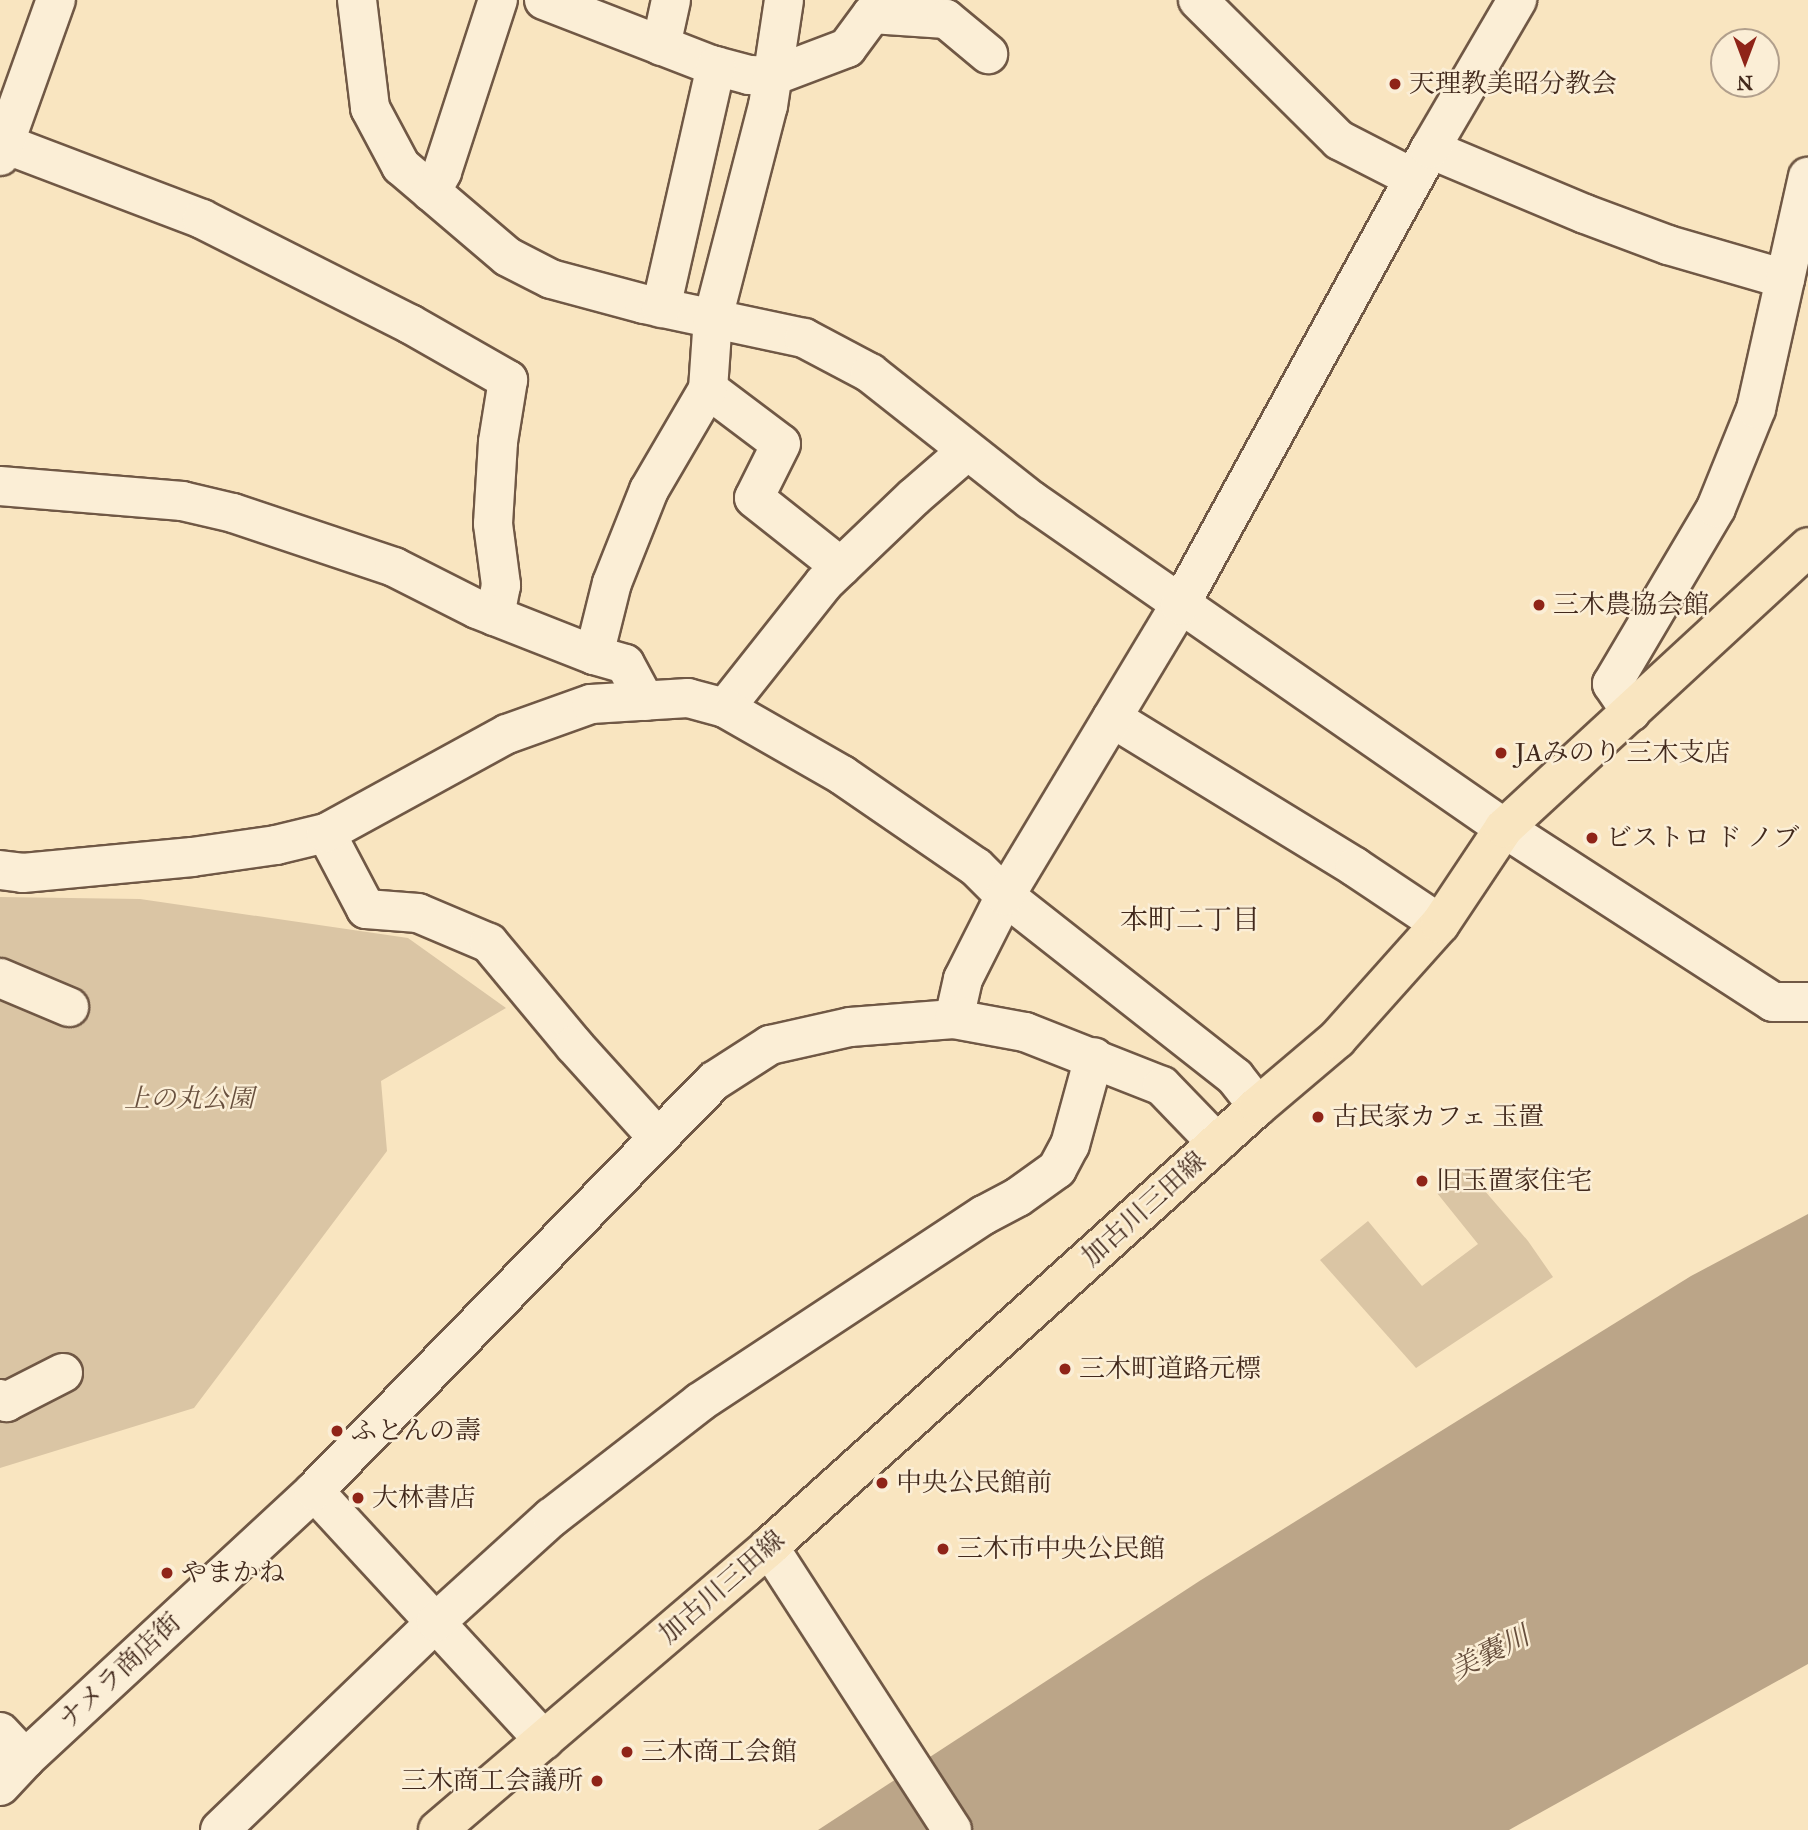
<!DOCTYPE html>
<html>
<head>
<meta charset="utf-8">
<style>
  body { margin:0 }
  #map { position:relative; width:1808px; height:1830px; overflow:hidden; background:#f9e5c0; font-family:"IM FELL Great Primer","Noto Serif JP",serif }
  div>[style] { position:absolute }
  .green>* { inset:0; background:#dac5a4 }
  .water>* { inset:0; background:#bba588 }
  .roads { filter:drop-shadow(2px 0 #705845) drop-shadow(-2px 0 #705845) drop-shadow(0 2px #705845) drop-shadow(0 -2px #705845) }
  .minor>* { height:38px; margin:-19px; padding:0 19px; transform-origin:19px; border-radius:19px; background:#fbeed6 }
  .major>* { height:38px; margin:-19px; padding:0 19px; transform-origin:19px; border-radius:19px; background:#f9e5c0 }
  .dots>* { width:19px; height:19px; translate:-50% -50%; box-sizing:border-box; border:4px solid #fbeed6; border-radius:50% }
  span { translate:-50% -50%; white-space:nowrap; text-align:center; line-height:1.15; -webkit-text-stroke:5px #fbeed6; paint-order:stroke }
  .poi-label { font-size:26px; color:#42291c }
  .left { translate:0 -50%; text-align:left }
  .right { translate:-100% -50%; text-align:right }
  .park-label { font-size:26px; color:#68503e; font-style:italic }
  .street-label { font-size:26px; color:#42291c }
  .neighbourhood-label { font-size:28px; color:#42291c }
  .water-label { font-size:28px; color:#664e3c; font-style:italic }
  .north { position:absolute; left:1710px; top:28px; width:70px; height:70px; box-sizing:border-box; background:#fbeed6; border:2px solid #b19f8c; border-radius:50%; rotate:180deg; font-size:19px; font-weight:700; line-height:28px; text-align:center; color:#42291c }
  .north::after { content:''; display:block; margin:auto; width:24px; height:32px; background:#8f2418; clip-path:polygon(50% 0,100% 100%,50% 72%,0 100%) }
</style>
</head>
<body>
<div id="map">
  <div class="green">
    <div style="clip-path:polygon(0 897px,140px 899px,408px 938px,506px 1008px,381px 1081px,387px 1151px,194px 1408px,0 1468px)"></div>
    <div style="clip-path:polygon(1466px 1169px,1528px 1241px,1553px 1277px,1416px 1368px,1320px 1260px,1368px 1221px,1422px 1286px,1478px 1244px,1437px 1193px)"></div>
  </div>
  <div class="water">
    <div style="clip-path:polygon(1808px 1214px,1808px 1664px,1509px 1830px,818px 1830px,1201px 1580px,1691px 1276px)"></div>
  </div>
  <div class="roads">
    <div class="minor">
      <div style="left:357px;top:0;width:109px;rotate:83.1deg"></div>
      <div style="left:370px;top:108px;width:66px;rotate:61.9deg"></div>
      <div style="left:401px;top:166px;width:140px;rotate:40.4deg"></div>
      <div style="left:508px;top:257px;width:48px;rotate:27.1deg"></div>
      <div style="left:551px;top:279px;width:96px;rotate:15deg"></div>
      <div style="left:644px;top:304px;width:164px;rotate:12deg"></div>
      <div style="left:804px;top:338px;width:75px;rotate:27.9deg"></div>
      <div style="left:870px;top:373px;width:205px;rotate:38.3deg"></div>
      <div style="left:1031px;top:500px;width:576px;rotate:34.74deg"></div>
      <div style="left:1504px;top:828px;width:320px;rotate:32.9deg"></div>
      <div style="left:1773px;top:1002px;width:35px"></div>
      <div style="left:544px;top:0;width:180px;rotate:21.2deg"></div>
      <div style="left:712px;top:65px;width:38px;rotate:15deg"></div>
      <div style="left:749px;top:75px;width:24px;rotate:2deg"></div>
      <div style="left:773px;top:76px;width:79px;rotate:-20.7deg"></div>
      <div style="left:847px;top:48px;width:42px;rotate:-53.7deg"></div>
      <div style="left:872px;top:14px;width:74px;rotate:3.9deg"></div>
      <div style="left:946px;top:19px;width:55px;rotate:39.8deg"></div>
      <div style="left:1198px;top:0;width:199px;rotate:44.8deg"></div>
      <div style="left:1339px;top:140px;width:83px;rotate:27.2deg"></div>
      <div style="left:661px;top:46px;width:47px;rotate:-77.7deg"></div>
      <div style="left:5px;top:144px;width:211px;rotate:20.8deg"></div>
      <div style="left:202px;top:219px;width:233px;rotate:26.8deg"></div>
      <div style="left:410px;top:324px;width:113px;rotate:29.7deg"></div>
      <div style="left:508px;top:380px;width:63px;rotate:99.2deg"></div>
      <div style="left:498px;top:442px;width:82px;rotate:93.5deg"></div>
      <div style="left:493px;top:524px;width:62px;rotate:82.5deg"></div>
      <div style="left:501px;top:585px;width:32px;rotate:101deg"></div>
      <div style="left:1430px;top:149px;width:168px;rotate:22.8deg"></div>
      <div style="left:1585px;top:214px;width:89px;rotate:20.5deg"></div>
      <div style="left:1668px;top:245px;width:122px;rotate:16.2deg"></div>
      <div style="left:0;top:156px;width:166px;rotate:-70.3deg"></div>
      <div style="left:431px;top:192px;width:23px;rotate:-61deg"></div>
      <div style="left:442px;top:172px;width:181px;rotate:-72deg"></div>
      <div style="left:661px;top:308px;width:248px;rotate:-77.2deg"></div>
      <div style="left:708px;top:389px;width:91px;rotate:37deg"></div>
      <div style="left:781px;top:444px;width:60px;rotate:116.6deg"></div>
      <div style="left:754px;top:498px;width:111px;rotate:38.4deg"></div>
      <div style="left:0;top:486px;width:183px;rotate:4.7deg"></div>
      <div style="left:182px;top:501px;width:52px;rotate:13.2deg"></div>
      <div style="left:233px;top:513px;width:170px;rotate:18.5deg"></div>
      <div style="left:394px;top:567px;width:93px;rotate:26.8deg"></div>
      <div style="left:477px;top:609px;width:126px;rotate:21.5deg"></div>
      <div style="left:594px;top:655px;width:32px;rotate:16deg"></div>
      <div style="left:625px;top:664px;width:42px;rotate:61.6deg"></div>
      <div style="left:594px;top:655px;width:74px;rotate:-76deg"></div>
      <div style="left:612px;top:583px;width:100px;rotate:-68.3deg"></div>
      <div style="left:649px;top:490px;width:117px;rotate:-59.7deg"></div>
      <div style="left:708px;top:389px;width:71px;rotate:-86deg"></div>
      <div style="left:713px;top:318px;width:219px;rotate:-75.5deg"></div>
      <div style="left:768px;top:106px;width:107px;rotate:-81.4deg"></div>
      <div style="left:725px;top:708px;width:159px;rotate:-51.6deg"></div>
      <div style="left:824px;top:583px;width:124px;rotate:-43.7deg"></div>
      <div style="left:914px;top:497px;width:70px;rotate:-41deg"></div>
      <div style="left:1631px;top:712px;width:34px;rotate:-124deg"></div>
      <div style="left:1612px;top:684px;width:204px;rotate:-59.4deg"></div>
      <div style="left:1716px;top:508px;width:107px;rotate:-68deg"></div>
      <div style="left:1756px;top:409px;width:238px;rotate:-77.4deg"></div>
      <div style="left:1112px;top:718px;width:285px;rotate:31.5deg"></div>
      <div style="left:1355px;top:867px;width:102px;rotate:33.8deg"></div>
      <div style="left:326px;top:833px;width:86px;rotate:62.2deg"></div>
      <div style="left:366px;top:909px;width:52px;rotate:4.4deg"></div>
      <div style="left:418px;top:913px;width:77px;rotate:22.9deg"></div>
      <div style="left:489px;top:943px;width:133px;rotate:50.2deg"></div>
      <div style="left:574px;top:1045px;width:125px;rotate:47.9deg"></div>
      <div style="left:0;top:870px;width:23px;rotate:7deg"></div>
      <div style="left:23px;top:873px;width:170px;rotate:-5.4deg"></div>
      <div style="left:192px;top:857px;width:85px;rotate:-8.1deg"></div>
      <div style="left:276px;top:845px;width:51px;rotate:-13.5deg"></div>
      <div style="left:326px;top:833px;width:206px;rotate:-28.7deg"></div>
      <div style="left:507px;top:734px;width:89px;rotate:-19.7deg"></div>
      <div style="left:591px;top:704px;width:97px;rotate:-3.5deg"></div>
      <div style="left:688px;top:698px;width:38px;rotate:15deg"></div>
      <div style="left:725px;top:708px;width:135px;rotate:29.8deg"></div>
      <div style="left:842px;top:775px;width:163px;rotate:34.5deg"></div>
      <div style="left:976px;top:867px;width:41px;rotate:45deg"></div>
      <div style="left:1005px;top:896px;width:293px;rotate:38.2deg"></div>
      <div style="left:1235px;top:1077px;width:37px;rotate:52deg"></div>
      <div style="left:0;top:978px;width:75px;rotate:22.8deg"></div>
      <div style="left:954px;top:1019px;width:41px;rotate:-77.3deg"></div>
      <div style="left:963px;top:979px;width:93px;rotate:-63.2deg"></div>
      <div style="left:1005px;top:896px;width:340px;rotate:-59deg"></div>
      <div style="left:1180px;top:605px;width:520px;rotate:-61.27deg"></div>
      <div style="left:1430px;top:149px;width:173px;rotate:-59.7deg"></div>
      <div style="left:0;top:1399px;width:7px;rotate:27deg"></div>
      <div style="left:6px;top:1402px;width:64px;rotate:-27deg"></div>
      <div style="left:314px;top:1491px;width:339px;rotate:47.3deg"></div>
      <div style="left:769px;top:1547px;width:337px;rotate:57.1deg"></div>
      <div style="left:0;top:1732px;width:37px;rotate:47deg"></div>
      <div style="left:0;top:1786px;width:37px;rotate:-47deg"></div>
      <div style="left:25px;top:1759px;width:394px;rotate:-42.8deg"></div>
      <div style="left:314px;top:1491px;width:573px;rotate:-45.71deg"></div>
      <div style="left:714px;top:1081px;width:67px;rotate:-32.7deg"></div>
      <div style="left:770px;top:1045px;width:82px;rotate:-12.7deg"></div>
      <div style="left:850px;top:1027px;width:104px;rotate:-4.4deg"></div>
      <div style="left:954px;top:1019px;width:72px;rotate:10.4deg"></div>
      <div style="left:1025px;top:1032px;width:147px;rotate:21.5deg"></div>
      <div style="left:1162px;top:1086px;width:79px;rotate:46deg"></div>
      <div style="left:220px;top:1830px;width:300px;rotate:-43.9deg"></div>
      <div style="left:436px;top:1622px;width:156px;rotate:-42.2deg"></div>
      <div style="left:552px;top:1517px;width:187px;rotate:-37.8deg"></div>
      <div style="left:700px;top:1402px;width:340px;rotate:-33.4deg"></div>
      <div style="left:984px;top:1215px;width:38px;rotate:-28deg"></div>
      <div style="left:1018px;top:1197px;width:48px;rotate:-35.7deg"></div>
      <div style="left:1057px;top:1169px;width:27px;rotate:-62deg"></div>
      <div style="left:1070px;top:1145px;width:91px;rotate:-74.7deg"></div>
    </div>
    <div class="major">
      <div style="left:438px;top:1830px;width:435px;rotate:-40.5deg"></div>
      <div style="left:769px;top:1547px;width:658px;rotate:-42.05deg"></div>
      <div style="left:1258px;top:1106px;width:104px;rotate:-40.3deg"></div>
      <div style="left:1337px;top:1039px;width:154px;rotate:-48.2deg"></div>
      <div style="left:1440px;top:924px;width:115px;rotate:-56.3deg"></div>
      <div style="left:1504px;top:828px;width:414px;rotate:-42.7deg"></div>
    </div>
  </div>
  <div class="dots">
    <div style="left:1395px;top:84px;background:#8f2418"></div>
    <div style="left:1539px;top:605px;background:#8f2418"></div>
    <div style="left:1501px;top:753px;background:#8f2418"></div>
    <div style="left:1592px;top:838px;background:#8f2418"></div>
    <div style="left:1318px;top:1117px;background:#8f2418"></div>
    <div style="left:1422px;top:1181px;background:#8f2418"></div>
    <div style="left:1065px;top:1369px;background:#8f2418"></div>
    <div style="left:337px;top:1431px;background:#8f2418"></div>
    <div style="left:882px;top:1483px;background:#8f2418"></div>
    <div style="left:358px;top:1498px;background:#8f2418"></div>
    <div style="left:943px;top:1549px;background:#8f2418"></div>
    <div style="left:167px;top:1573px;background:#8f2418"></div>
    <div style="left:627px;top:1752px;background:#8f2418"></div>
    <div style="left:597px;top:1781px;background:#8f2418"></div>
  </div>
  <div class="poi-label">
    <span class="left" style="left:1409px;top:84px">天理教美昭分教会</span>
    <span class="left" style="left:1553px;top:605px">三木農協会館</span>
    <span class="left" style="left:1515px;top:753px">JAみのり 三木支店</span>
    <span class="left" style="left:1606px;top:838px">ビストロ ド ノブ</span>
    <span class="left" style="left:1332px;top:1117px">古民家カフェ 玉置</span>
    <span class="left" style="left:1436px;top:1181px">旧玉置家住宅</span>
    <span class="left" style="left:1079px;top:1369px">三木町道路元標</span>
    <span class="left" style="left:351px;top:1431px">ふとんの壽</span>
    <span class="left" style="left:896px;top:1483px">中央公民館前</span>
    <span class="left" style="left:372px;top:1498px">大林書店</span>
    <span class="left" style="left:957px;top:1549px">三木市中央公民館</span>
    <span class="left" style="left:181px;top:1573px">やまかね</span>
    <span class="left" style="left:641px;top:1752px">三木商工会館</span>
    <span class="right" style="left:583px;top:1781px">三木商工会議所</span>
  </div>
  <div class="park-label">
    <span style="left:189px;top:1099px">上の丸公園</span>
  </div>
  <div class="street-label">
    <span style="left:1144px;top:1209px;rotate:-42deg">加古川三田線</span>
    <span style="left:722px;top:1587px;rotate:-41deg">加古川三田線</span>
    <span style="left:120px;top:1671px;rotate:-43deg">ナメラ商店街</span>
  </div>
  <div class="neighbourhood-label">
    <span style="left:1190px;top:920px">本町二丁目</span>
  </div>
  <div class="water-label">
    <span style="left:1490px;top:1653px;rotate:-27deg">美嚢川</span>
  </div>
  <div class="north">N</div>
</div>
</body>
</html>
